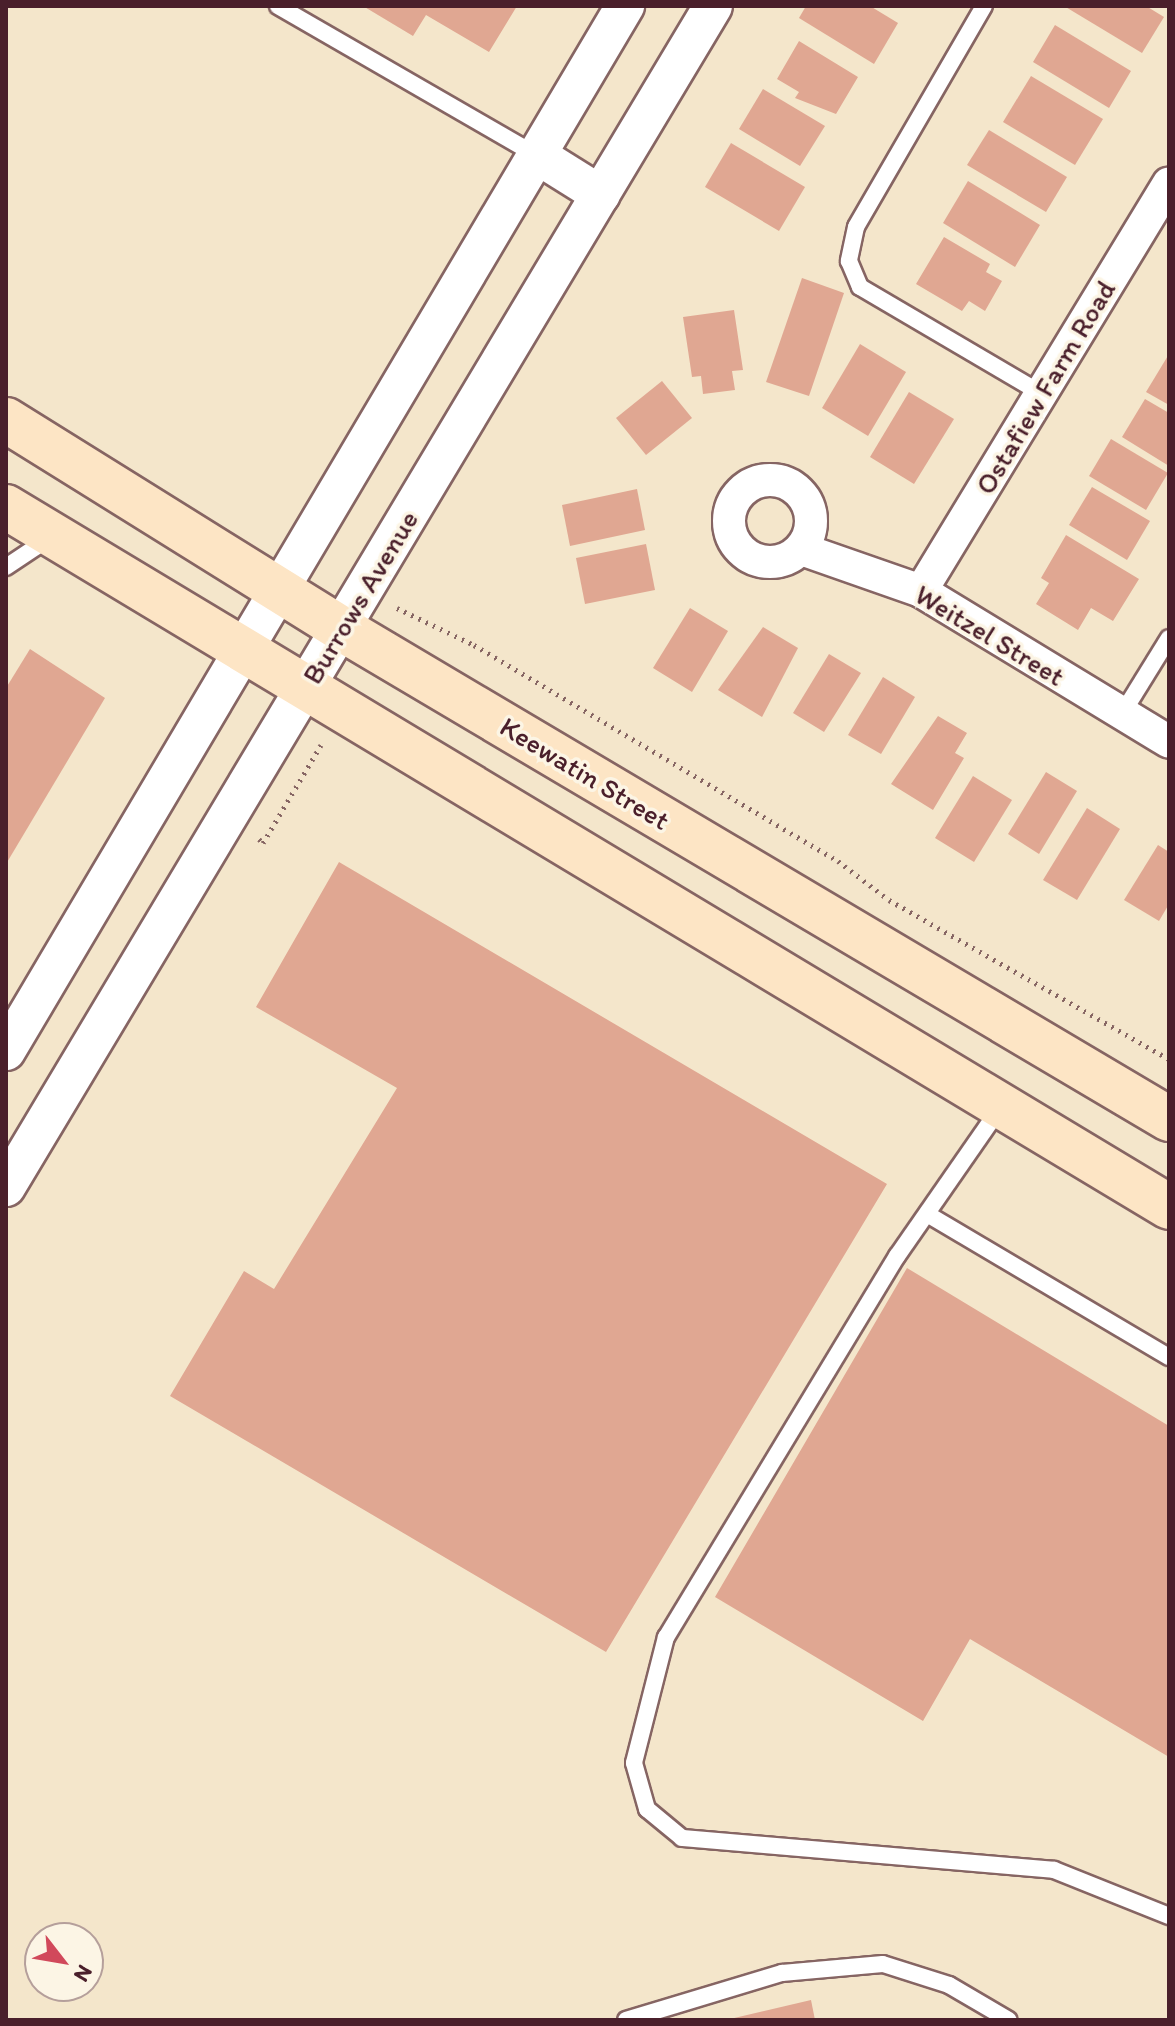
<!DOCTYPE html>
<html>
<head>
<meta charset="utf-8">
<style>
  body { margin:0 }
  #map { position:relative; width:1175px; height:2026px; overflow:hidden; background:#f4e6cb; font-family:Itim,sans-serif }
  div>[style] { position:absolute }
  .building>* { inset:0; background:#e0a792 }
  .path>* { height:5px; margin-top:-2.5px; transform-origin:0; background:repeating-linear-gradient(90deg,#866563 0 2px,transparent 0 8px) }
  .roads { filter:drop-shadow(2px 0 #866563) drop-shadow(-2px 0 #866563) drop-shadow(0 2px #866563) drop-shadow(0 -2px #866563) }
  .service>* { height:16px; margin:-8px; padding:0 8px; transform-origin:8px; border-radius:8px; background:#fff }
  .minor>* { height:32px; margin:-16px; padding:0 16px; transform-origin:16px; border-radius:16px; background:#fff }
  .minor>.ring { margin:-16px; padding:0; box-sizing:content-box; background:none; border:32px solid #fff; border-radius:50% }
  .tertiary>* { height:38px; margin:-19px; padding:0 19px; transform-origin:19px; border-radius:19px; background:#fff }
  .secondary>* { height:44px; margin:-22px; padding:0 22px; transform-origin:22px; border-radius:22px; background:#fde5c5 }
  span { translate:-50% -50%; white-space:nowrap; text-align:center; line-height:1.15; -webkit-text-stroke:7px #fcf5e5; paint-order:stroke }
  .street-label { font-size:28px; color:#4a1f2b }
  .frame { position:absolute; inset:0; border:8px solid #4a1f2b; pointer-events:none }
  .north { position:absolute; left:24px; top:1922px; width:80px; height:80px; box-sizing:border-box; background:#fcf5e5; border:2px solid #b59f9b; border-radius:50%; rotate:121deg; font-size:22px; font-weight:700; line-height:32px; text-align:center; color:#4a1f2b }
  .north::after { content:''; display:block; margin:auto; width:28px; height:36px; background:#d1495b; clip-path:polygon(50% 0,100% 100%,50% 72%,0 100%) }
</style>
</head>
<body>
<div id="map">
  <div class="building">
    <div style="clip-path:polygon(363px 6px,517px 6px,489px 52px,426px 15px,413px 36px)"></div>
    <div style="clip-path:polygon(806px 6px,870px 6px,898px 23px,874px 64px,799px 18px)"></div>
    <div style="clip-path:polygon(1064px 6px,1146px 6px,1164px 17px,1142px 53px)"></div>
    <div style="clip-path:polygon(1055px 25px,1131px 71px,1109px 108px,1033px 62px)"></div>
    <div style="clip-path:polygon(799px 41px,858px 77px,836px 114px,795px 98px,799px 92px,777px 79px)"></div>
    <div style="clip-path:polygon(1031px 76px,1103px 119px,1075px 165px,1003px 122px)"></div>
    <div style="clip-path:polygon(763px 89px,825px 126px,800px 166px,739px 129px)"></div>
    <div style="clip-path:polygon(989px 130px,1067px 177px,1046px 212px,967px 165px)"></div>
    <div style="clip-path:polygon(731px 143px,805px 187px,779px 231px,705px 187px)"></div>
    <div style="clip-path:polygon(968px 181px,1040px 225px,1015px 267px,943px 223px)"></div>
    <div style="clip-path:polygon(944px 237px,990px 264px,986px 272px,1002px 281px,985px 311px,969px 301px,962px 311px,916px 284px)"></div>
    <div style="clip-path:polygon(802px 278px,844px 293px,809px 396px,766px 382px)"></div>
    <div style="clip-path:polygon(734px 310px,743px 370px,732px 371px,735px 390px,703px 394px,701px 376px,692px 377px,683px 317px)"></div>
    <div style="clip-path:polygon(860px 344px,906px 372px,868px 436px,822px 408px)"></div>
    <div style="clip-path:polygon(1169px 354px,1169px 405px,1146px 392px)"></div>
    <div style="clip-path:polygon(662px 381px,692px 418px,646px 455px,616px 418px)"></div>
    <div style="clip-path:polygon(909px 392px,954px 419px,914px 484px,870px 457px)"></div>
    <div style="clip-path:polygon(1145px 399px,1169px 413px,1169px 466px,1122px 437px)"></div>
    <div style="clip-path:polygon(1111px 439px,1168px 473px,1146px 510px,1089px 476px)"></div>
    <div style="clip-path:polygon(1092px 487px,1150px 521px,1127px 560px,1069px 525px)"></div>
    <div style="clip-path:polygon(637px 489px,645px 530px,570px 546px,562px 505px)"></div>
    <div style="clip-path:polygon(1066px 535px,1139px 579px,1113px 621px,1091px 608px,1078px 630px,1036px 604px,1049px 583px,1041px 578px)"></div>
    <div style="clip-path:polygon(646px 544px,655px 590px,585px 604px,576px 558px)"></div>
    <div style="clip-path:polygon(690px 608px,728px 631px,692px 692px,653px 668px)"></div>
    <div style="clip-path:polygon(763px 627px,798px 648px,762px 717px,718px 690px)"></div>
    <div style="clip-path:polygon(30px 649px,105px 698px,6px 864px,6px 688px)"></div>
    <div style="clip-path:polygon(829px 654px,861px 673px,824px 732px,793px 713px)"></div>
    <div style="clip-path:polygon(883px 677px,915px 697px,881px 754px,848px 735px)"></div>
    <div style="clip-path:polygon(938px 716px,967px 733px,955px 753px,964px 758px,933px 810px,891px 784px)"></div>
    <div style="clip-path:polygon(1046px 772px,1077px 791px,1039px 854px,1008px 834px)"></div>
    <div style="clip-path:polygon(973px 776px,1012px 800px,974px 862px,935px 838px)"></div>
    <div style="clip-path:polygon(1087px 808px,1120px 829px,1077px 900px,1043px 880px)"></div>
    <div style="clip-path:polygon(1158px 845px,1169px 852px,1169px 904px,1159px 921px,1124px 900px)"></div>
    <div style="clip-path:polygon(339px 862px,887px 1184px,606px 1652px,170px 1396px,244px 1271px,274px 1289px,397px 1088px,256px 1007px)"></div>
    <div style="clip-path:polygon(907px 1268px,1169px 1426px,1169px 1757px,970px 1639px,923px 1721px,715px 1597px)"></div>
    <div style="clip-path:polygon(811px 2000px,815px 2020px,730px 2020px,730px 2019px)"></div>
  </div>
  <div class="path">
    <div style="left:397px;top:608px;width:85px;rotate:25.7deg"></div>
    <div style="left:474px;top:645px;width:423px;rotate:30.7deg"></div>
    <div style="left:838px;top:861px;width:64px;rotate:37.4deg"></div>
    <div style="left:889px;top:900px;width:322px;rotate:29.6deg"></div>
    <div style="left:259px;top:839px;width:6px;rotate:45deg"></div>
    <div style="left:263px;top:843px;width:114px;rotate:-59.4deg"></div>
  </div>
  <div class="roads">
    <div class="service">
      <div style="left:278px;top:6px;width:298px;rotate:30deg"></div>
      <div style="left:984px;top:6px;width:255px;rotate:120.1deg"></div>
      <div style="left:856px;top:227px;width:35px;rotate:102deg"></div>
      <div style="left:849px;top:261px;width:28px;rotate:67deg"></div>
      <div style="left:860px;top:287px;width:210px;rotate:30.4deg"></div>
      <div style="left:6px;top:567px;width:54px;rotate:-33.7deg"></div>
      <div style="left:1122px;top:714px;width:89px;rotate:-58.3deg"></div>
      <div style="left:1000px;top:1108px;width:180px;rotate:124.8deg"></div>
      <div style="left:897px;top:1256px;width:446px;rotate:121.2deg"></div>
      <div style="left:666px;top:1637px;width:130px;rotate:104.3deg"></div>
      <div style="left:634px;top:1763px;width:48px;rotate:74.2deg"></div>
      <div style="left:647px;top:1809px;width:45px;rotate:39.6deg"></div>
      <div style="left:682px;top:1838px;width:373px;rotate:4.9deg"></div>
      <div style="left:1054px;top:1870px;width:124px;rotate:21.8deg"></div>
      <div style="left:927px;top:1214px;width:281px;rotate:30.6deg"></div>
      <div style="left:626px;top:2020px;width:163px;rotate:-16.8deg"></div>
      <div style="left:782px;top:1973px;width:101px;rotate:-5.1deg"></div>
      <div style="left:883px;top:1964px;width:69px;rotate:17.7deg"></div>
      <div style="left:949px;top:1985px;width:69px;rotate:30.3deg"></div>
    </div>
    <div class="minor">
      <div class="ring" style="left:729px;top:480px;width:50px;height:50px"></div>
      <div style="left:801px;top:549px;width:127px;rotate:19.3deg"></div>
      <div style="left:921px;top:591px;width:290px;rotate:31.3deg"></div>
      <div style="left:921px;top:591px;width:477px;rotate:-58.7deg"></div>
    </div>
    <div class="tertiary">
      <div style="left:537px;top:155px;width:75px;rotate:32deg"></div>
      <div style="left:6px;top:1051px;width:1215px;rotate:-59.36deg"></div>
      <div style="left:6px;top:1187px;width:1376px;rotate:-59.09deg"></div>
    </div>
    <div class="secondary">
      <div style="left:6px;top:420px;width:396px;rotate:31.9deg"></div>
      <div style="left:342px;top:629px;width:961px;rotate:30.65deg"></div>
      <div style="left:6px;top:507px;width:1357px;rotate:31.04deg"></div>
    </div>
  </div>
  <div class="street-label">
    <span style="left:1045px;top:387px;rotate:-59deg">Ostafiew Farm Road</span>
    <span style="left:360px;top:597px;rotate:-59deg">Burrows Avenue</span>
    <span style="left:990px;top:635px;rotate:31deg">Weitzel Street</span>
    <span style="left:585px;top:773px;rotate:31deg">Keewatin Street</span>
  </div>
  <div class="frame"></div>
  <div class="north">N</div>
</div>
</body>
</html>
